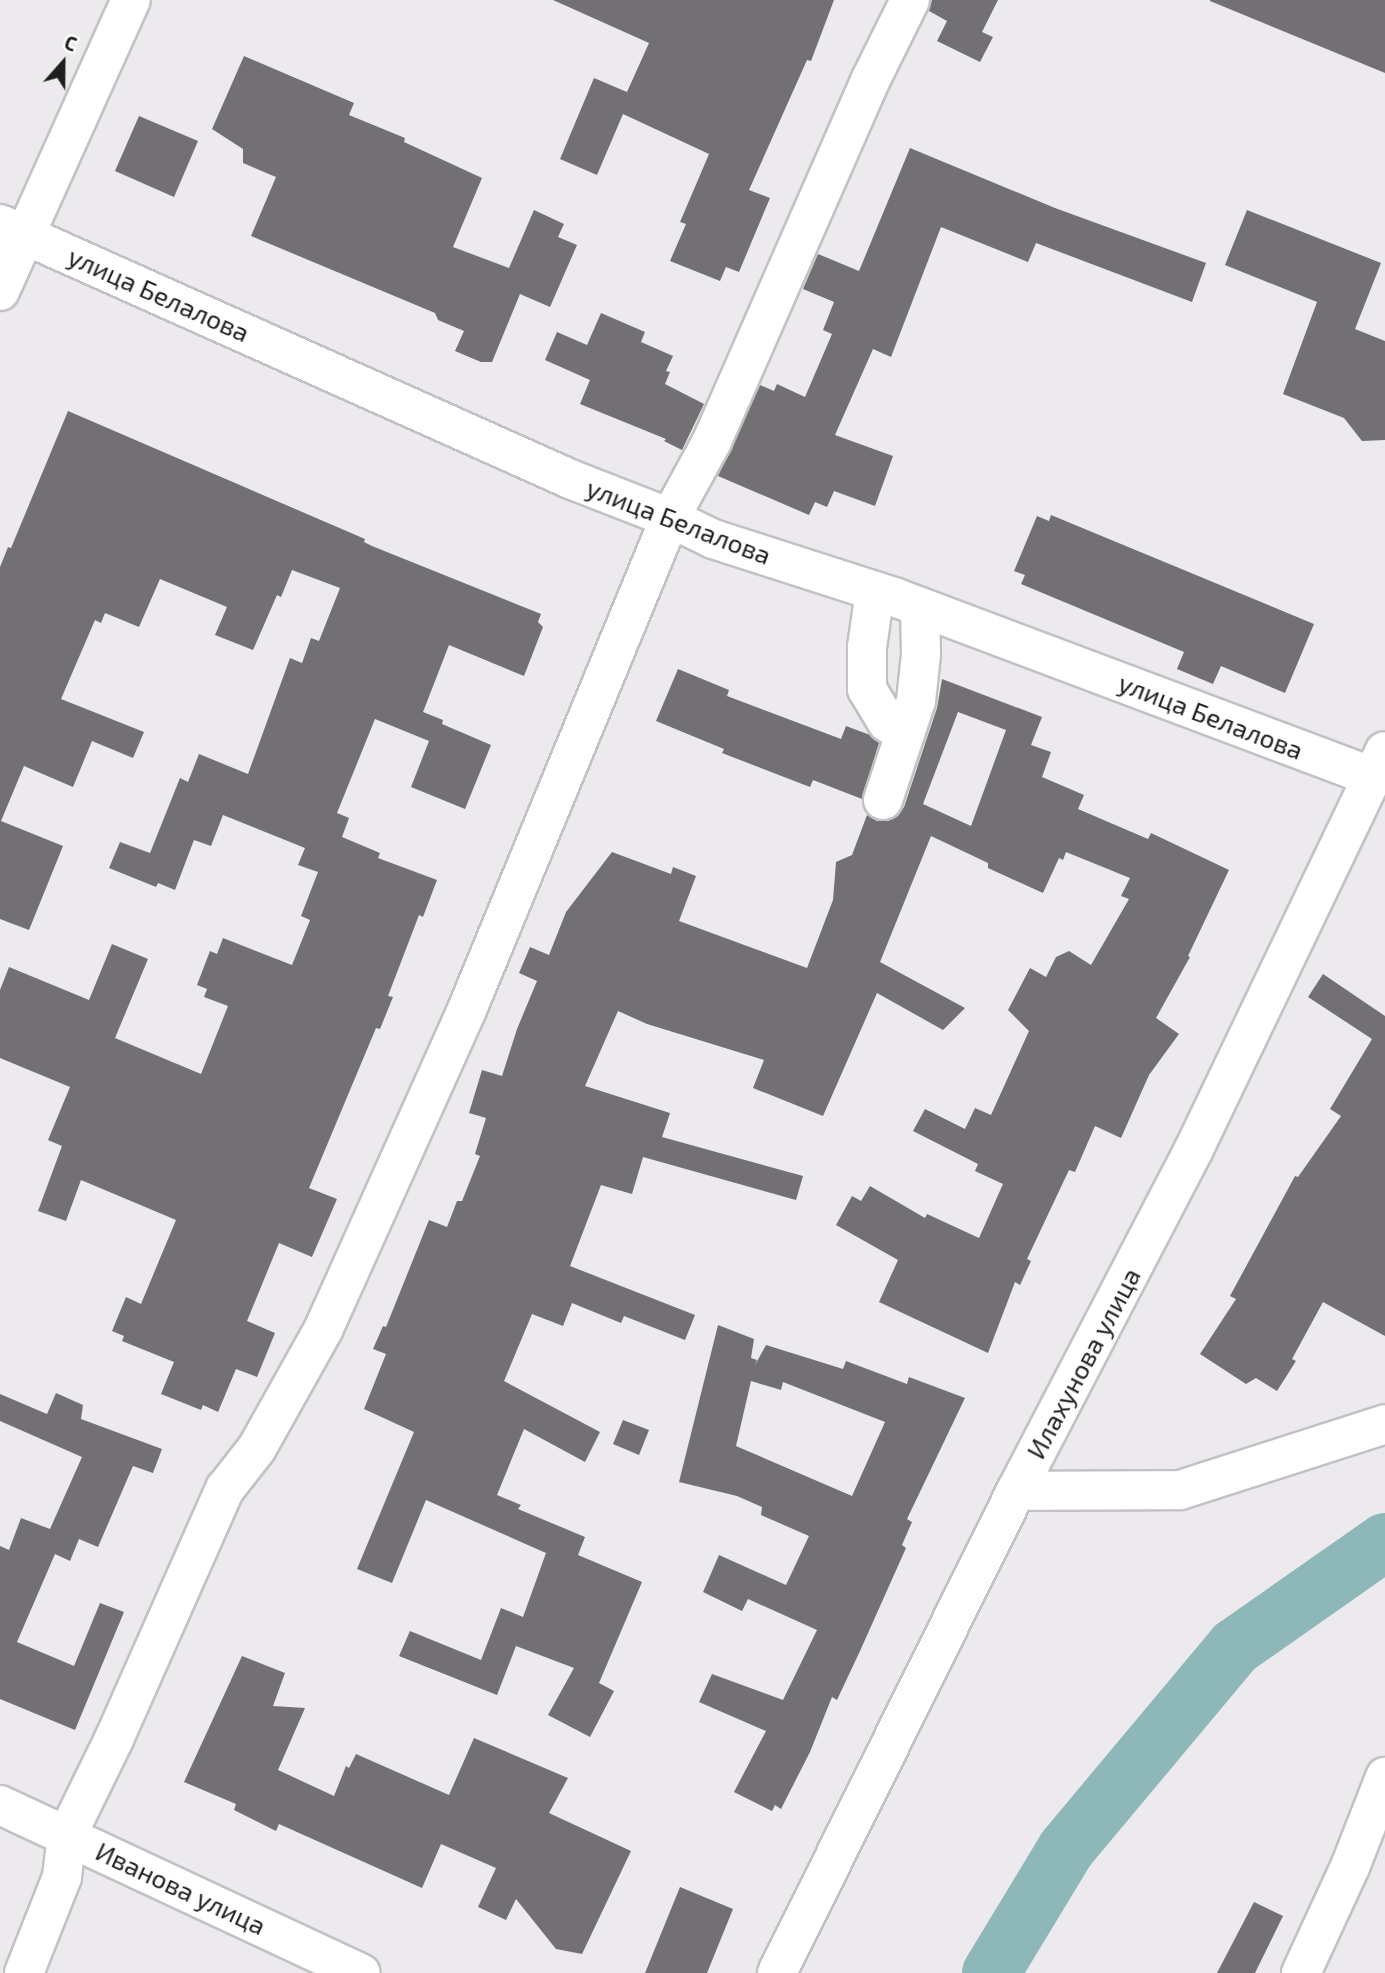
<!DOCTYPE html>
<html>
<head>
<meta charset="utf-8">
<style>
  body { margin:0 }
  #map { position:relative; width:1385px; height:1973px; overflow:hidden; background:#eceaed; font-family:"Exo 2",sans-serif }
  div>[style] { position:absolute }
  .river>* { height:58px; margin:-29px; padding:0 29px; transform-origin:29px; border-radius:29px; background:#8db7b8 }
  .building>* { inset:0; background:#727073 }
  .roads { filter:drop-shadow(2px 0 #c3c1c5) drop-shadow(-2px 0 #c3c1c5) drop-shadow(0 2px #c3c1c5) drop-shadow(0 -2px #c3c1c5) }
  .minor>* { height:38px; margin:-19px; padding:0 19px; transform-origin:19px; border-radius:19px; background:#fff }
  span { translate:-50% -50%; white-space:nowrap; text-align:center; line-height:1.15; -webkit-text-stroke:5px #fff; paint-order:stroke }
  .street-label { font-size:26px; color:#1f1e1f }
  .north { position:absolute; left:28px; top:28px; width:70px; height:70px; -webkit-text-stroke:5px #fff; paint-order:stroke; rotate:21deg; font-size:19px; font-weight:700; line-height:28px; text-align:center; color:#1f1e1f }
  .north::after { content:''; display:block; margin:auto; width:24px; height:32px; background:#1f1e1f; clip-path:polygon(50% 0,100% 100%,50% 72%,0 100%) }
</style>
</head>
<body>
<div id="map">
  <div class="river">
    <div style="left:991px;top:1973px;width:145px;rotate:-58.8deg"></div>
    <div style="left:1066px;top:1849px;width:263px;rotate:-50.1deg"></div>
    <div style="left:1235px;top:1647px;width:183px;rotate:-35deg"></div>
  </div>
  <div class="building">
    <div style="clip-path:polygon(553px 0,834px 0,811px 61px,807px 60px,749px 190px,770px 198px,739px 272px,726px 267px,720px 281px,670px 261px,686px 224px,680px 222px,709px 154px,623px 114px,597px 175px,560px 159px,594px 78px,627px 92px,649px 43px)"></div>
    <div style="clip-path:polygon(932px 0,998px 0,982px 32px,993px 37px,980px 62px,937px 41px,947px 21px,929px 11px)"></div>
    <div style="clip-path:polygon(1385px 0,1385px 73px,1210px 1px,1210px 0)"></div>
    <div style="clip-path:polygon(244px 56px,354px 103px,349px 115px,405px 138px,404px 142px,482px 178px,453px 247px,509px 268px,534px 210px,564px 224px,558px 237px,577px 245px,550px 307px,520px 294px,492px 362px,481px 362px,455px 351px,464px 331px,438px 320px,435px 313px,251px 236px,276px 177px,243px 163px,243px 149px,212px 129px)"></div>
    <div style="clip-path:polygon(139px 116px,198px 141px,174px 197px,115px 171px)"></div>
    <div style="clip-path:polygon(910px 148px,1055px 208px,1206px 263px,1192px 302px,1036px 243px,1028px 262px,941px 227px,891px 357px,873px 349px,835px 435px,893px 456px,875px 506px,834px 491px,827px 507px,815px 502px,809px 515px,718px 476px,760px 385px,774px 391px,777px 384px,805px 397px,832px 334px,823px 330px,834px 302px,803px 289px,818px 254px,859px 271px)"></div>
    <div style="clip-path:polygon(1247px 210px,1381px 263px,1355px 329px,1385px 341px,1385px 440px,1362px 441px,1344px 418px,1283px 394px,1317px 302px,1225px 265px)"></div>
    <div style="clip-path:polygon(601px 313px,645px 332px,641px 342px,673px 356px,666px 371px,670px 372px,665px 384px,704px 404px,682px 450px,664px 441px,666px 439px,580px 404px,590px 380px,545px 360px,557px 332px,587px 345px)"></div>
    <div style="clip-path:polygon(68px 411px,365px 539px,364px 542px,372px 546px,541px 614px,538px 622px,543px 627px,524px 676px,449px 645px,423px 712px,443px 720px,442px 724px,491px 745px,465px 809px,411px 787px,429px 741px,375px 719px,337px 813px,349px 818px,342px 837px,380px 853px,378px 858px,437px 880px,423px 917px,419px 915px,388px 996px,393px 997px,380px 1029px,376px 1028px,309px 1188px,337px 1199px,312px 1257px,279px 1243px,247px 1321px,275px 1333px,257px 1377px,236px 1369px,218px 1412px,203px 1405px,201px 1410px,161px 1394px,174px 1362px,122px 1341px,124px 1336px,112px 1331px,126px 1297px,141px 1304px,176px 1220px,81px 1180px,66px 1221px,38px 1211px,62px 1146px,48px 1140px,70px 1087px,0 1058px,0 990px,9px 967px,89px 1000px,112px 944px,148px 959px,115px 1038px,201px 1074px,228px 1006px,204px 997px,207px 989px,197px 985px,210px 951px,217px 954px,223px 938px,292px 965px,310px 920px,301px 916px,318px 872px,298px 865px,305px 848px,223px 815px,211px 846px,194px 840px,175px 890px,158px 883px,156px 887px,109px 868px,120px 842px,150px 853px,180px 778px,188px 782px,199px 754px,248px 774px,290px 658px,302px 663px,311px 638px,319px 641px,340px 588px,292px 570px,281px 597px,277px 595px,253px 650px,215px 635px,227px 607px,160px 579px,139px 627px,105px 613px,101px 623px,95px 620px,61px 699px,144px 732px,133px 758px,92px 741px,73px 787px,24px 766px,1px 821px,63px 846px,29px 930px,0 919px,0 567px,8px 547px,11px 548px)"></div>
    <div style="clip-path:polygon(1051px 515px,1314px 624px,1285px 693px,1221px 666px,1213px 684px,1177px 669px,1184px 652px,1021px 584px,1025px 575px,1014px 571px,1037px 516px,1049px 521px)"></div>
    <div style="clip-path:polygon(678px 669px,729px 690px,727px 696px,841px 739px,846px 726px,870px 735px,879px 743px,862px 799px,813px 780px,810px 787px,722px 753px,724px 749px,656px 721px)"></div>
    <div style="clip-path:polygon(evenodd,942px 679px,1042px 717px,1031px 745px,1051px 752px,1042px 777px,1084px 795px,1078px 809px,1148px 839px,1151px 833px,1229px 870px,1188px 956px,1190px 957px,1156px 1018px,1179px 1034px,1149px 1075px,1121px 1138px,1095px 1126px,1075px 1172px,1069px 1170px,1027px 1259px,1031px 1261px,1020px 1285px,1015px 1282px,988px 1353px,879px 1302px,898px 1260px,836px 1225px,852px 1196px,861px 1201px,870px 1186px,925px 1218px,927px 1214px,979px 1238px,1003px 1184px,975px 1171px,978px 1164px,913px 1131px,925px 1109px,965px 1129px,975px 1108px,991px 1115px,1029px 1031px,1008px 1010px,1030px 968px,1046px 977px,1056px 957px,1069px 951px,1091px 965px,1129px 899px,1121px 896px,1130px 878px,1066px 852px,1063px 860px,1059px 858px,1043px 893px,988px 868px,988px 863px,931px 836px,880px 962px,965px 1008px,943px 1030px,877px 993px,823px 1116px,753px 1088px,764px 1060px,647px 1024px,618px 1011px,585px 1086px,670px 1113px,662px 1137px,803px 1176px,796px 1200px,643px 1157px,632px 1194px,601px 1185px,570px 1266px,695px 1315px,685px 1340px,624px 1316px,621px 1323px,572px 1303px,563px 1326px,532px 1314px,504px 1381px,600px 1432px,585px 1462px,524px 1429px,497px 1495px,521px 1505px,518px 1509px,585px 1537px,578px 1555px,642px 1582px,599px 1683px,614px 1691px,590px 1737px,548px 1715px,574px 1668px,516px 1646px,497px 1695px,399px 1656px,410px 1631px,481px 1660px,501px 1608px,523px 1617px,546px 1553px,426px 1500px,392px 1583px,357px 1569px,414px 1432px,364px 1409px,386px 1354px,373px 1349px,383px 1326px,386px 1327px,429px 1220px,447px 1227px,457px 1201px,462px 1201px,480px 1156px,475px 1154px,486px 1118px,469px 1113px,482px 1070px,502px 1076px,517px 1029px,537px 981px,519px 973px,530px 947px,549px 955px,566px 912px,612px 852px,671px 874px,673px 867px,696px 876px,679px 921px,807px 968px,833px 900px,836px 862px,852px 855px,867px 815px,877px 821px,888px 821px,898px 816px,904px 807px,937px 708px,942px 679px,958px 712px,1006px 730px,971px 826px,923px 804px,958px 712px)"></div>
    <div style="clip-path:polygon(1323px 974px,1385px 1016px,1385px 1336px,1323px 1302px,1292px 1359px,1296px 1361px,1277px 1391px,1256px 1378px,1246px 1384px,1200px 1354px,1236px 1299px,1230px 1296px,1295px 1176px,1298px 1177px,1341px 1116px,1330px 1109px,1372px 1039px,1308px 997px)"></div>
    <div style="clip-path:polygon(evenodd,718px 1325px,754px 1339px,751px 1358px,757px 1360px,755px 1365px,766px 1345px,843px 1369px,846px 1361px,907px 1384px,909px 1377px,965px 1398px,907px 1519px,912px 1522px,902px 1545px,906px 1548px,860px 1651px,837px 1700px,832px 1697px,810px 1752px,781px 1809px,775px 1805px,772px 1811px,734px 1792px,766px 1731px,699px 1702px,712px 1674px,783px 1700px,817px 1630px,748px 1599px,742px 1611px,703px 1592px,719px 1555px,786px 1585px,809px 1536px,761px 1515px,762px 1507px,737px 1496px,679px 1482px,718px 1325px,751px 1381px,781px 1390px,783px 1382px,885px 1422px,852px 1496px,736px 1446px,751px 1381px)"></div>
    <div style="clip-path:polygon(56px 1393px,83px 1405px,81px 1419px,162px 1449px,153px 1473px,133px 1466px,98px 1547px,79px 1539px,70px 1561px,55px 1554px,17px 1642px,74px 1666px,100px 1603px,124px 1612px,75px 1730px,0 1699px,0 1546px,9px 1550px,21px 1518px,50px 1529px,82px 1457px,0 1421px,0 1394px,47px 1414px)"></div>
    <div style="clip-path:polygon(623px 1420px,649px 1430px,639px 1455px,613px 1444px)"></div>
    <div style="clip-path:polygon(242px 1656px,285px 1673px,273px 1706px,305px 1708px,278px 1770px,334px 1796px,346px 1766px,349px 1768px,356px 1754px,449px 1795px,474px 1738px,568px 1778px,549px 1813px,631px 1851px,582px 1954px,556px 1949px,516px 1899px,506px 1920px,478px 1907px,496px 1868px,441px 1844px,422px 1888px,279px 1824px,276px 1831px,234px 1810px,236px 1804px,184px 1782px)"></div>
    <div style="clip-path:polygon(680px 1887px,733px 1909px,707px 1973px,645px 1973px)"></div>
    <div style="clip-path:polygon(1254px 1902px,1283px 1916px,1255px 1973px,1217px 1973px)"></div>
  </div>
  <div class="roads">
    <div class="minor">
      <div style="left:0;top:224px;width:624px;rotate:24.1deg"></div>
      <div style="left:570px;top:479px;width:107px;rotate:21.3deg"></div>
      <div style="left:670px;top:518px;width:48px;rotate:26deg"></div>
      <div style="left:713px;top:539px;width:190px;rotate:17.8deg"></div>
      <div style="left:894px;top:597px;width:512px;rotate:20.6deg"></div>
      <div style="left:0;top:291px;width:319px;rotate:-65.8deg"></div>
      <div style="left:875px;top:591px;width:57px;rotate:98.1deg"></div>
      <div style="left:867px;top:647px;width:42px;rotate:90deg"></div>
      <div style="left:867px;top:689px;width:39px;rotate:59deg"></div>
      <div style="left:887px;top:722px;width:22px;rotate:36deg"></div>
      <div style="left:883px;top:800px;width:104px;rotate:-71.6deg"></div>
      <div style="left:916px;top:701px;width:47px;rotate:-83.9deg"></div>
      <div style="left:921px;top:654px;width:47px;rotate:-91.2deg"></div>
      <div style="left:1016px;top:1491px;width:164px;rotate:-0.3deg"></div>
      <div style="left:1180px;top:1490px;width:215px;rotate:-17.8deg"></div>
      <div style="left:0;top:1805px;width:398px;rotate:25deg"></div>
      <div style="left:24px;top:1973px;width:103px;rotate:-68.4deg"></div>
      <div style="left:62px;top:1877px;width:42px;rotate:-83.2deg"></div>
      <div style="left:67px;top:1835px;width:107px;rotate:-63.9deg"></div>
      <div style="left:114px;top:1739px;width:274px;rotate:-66.1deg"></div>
      <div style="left:225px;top:1489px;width:52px;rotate:-52deg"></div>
      <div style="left:257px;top:1448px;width:137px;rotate:-60.8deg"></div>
      <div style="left:324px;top:1328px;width:346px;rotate:-65.8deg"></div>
      <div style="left:466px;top:1012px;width:534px;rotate:-67.56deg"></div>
      <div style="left:670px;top:518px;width:88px;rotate:-61.4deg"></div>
      <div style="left:712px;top:441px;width:395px;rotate:-66.3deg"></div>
      <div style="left:871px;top:79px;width:88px;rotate:-63.7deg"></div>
      <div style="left:777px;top:1973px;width:538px;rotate:-63.63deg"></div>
      <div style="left:1016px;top:1491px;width:386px;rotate:-62.5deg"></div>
      <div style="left:1194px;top:1149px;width:441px;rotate:-64.4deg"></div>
      <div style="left:1301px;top:1973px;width:117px;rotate:-65.2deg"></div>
      <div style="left:1350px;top:1867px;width:97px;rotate:-68.7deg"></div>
    </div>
  </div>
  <div class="street-label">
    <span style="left:159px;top:294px;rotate:24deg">улица Белалова</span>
    <span style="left:679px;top:521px;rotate:21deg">улица Белалова</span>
    <span style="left:1211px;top:716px;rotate:21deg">улица Белалова</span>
    <span style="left:1083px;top:1363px;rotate:-62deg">Илахунова улица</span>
    <span style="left:181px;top:1888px;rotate:25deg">Иванова улица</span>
  </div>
  <div class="north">С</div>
</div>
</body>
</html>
